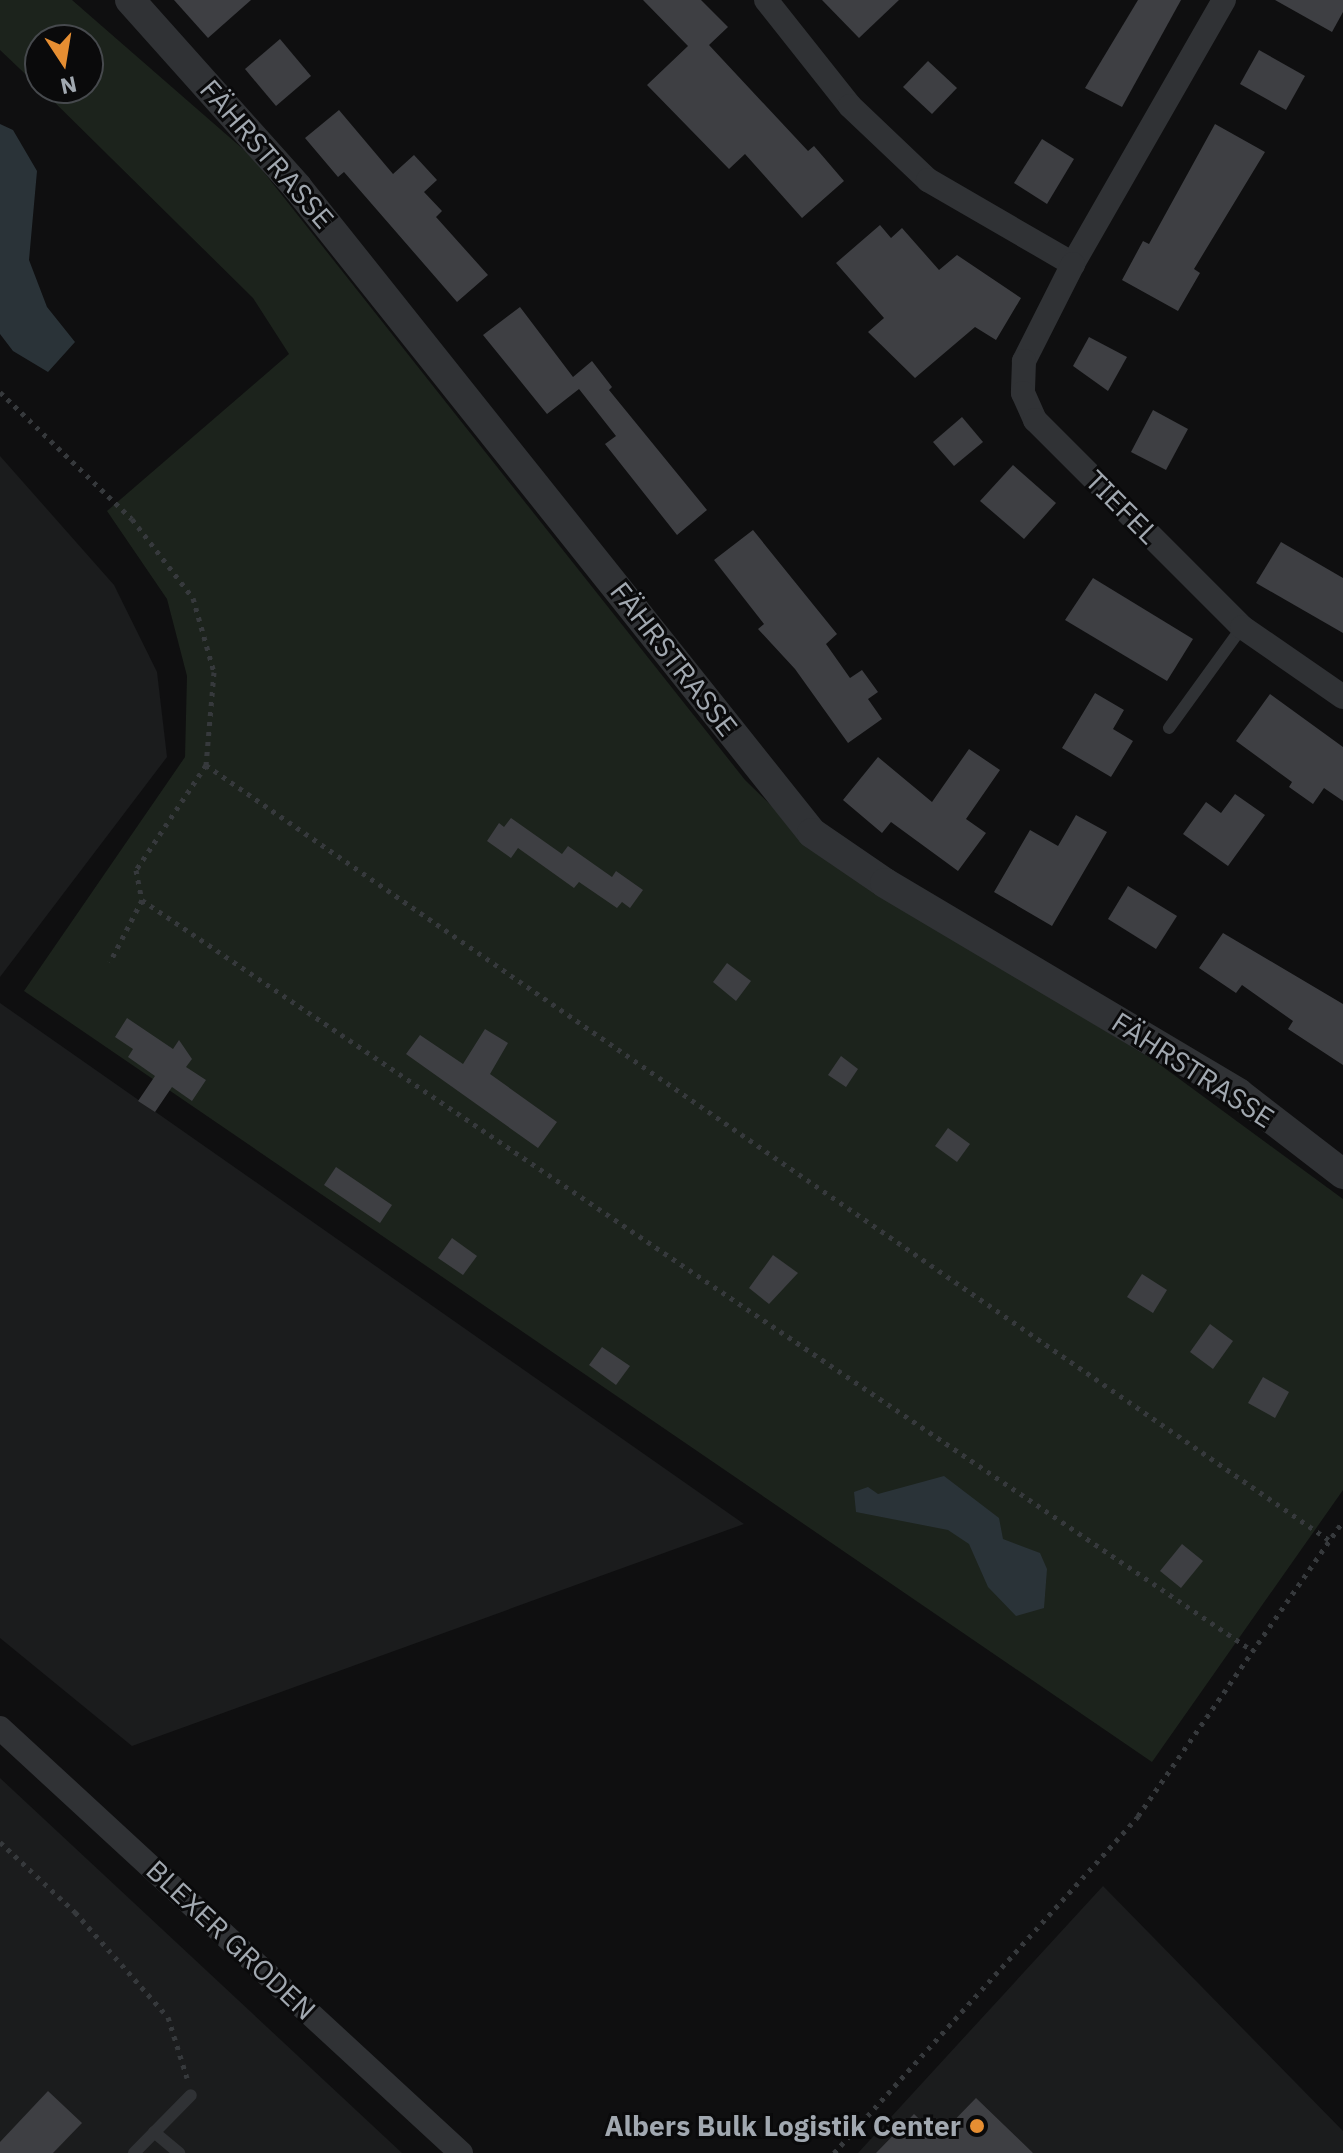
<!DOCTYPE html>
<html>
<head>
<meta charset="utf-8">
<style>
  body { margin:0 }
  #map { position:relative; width:1343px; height:2153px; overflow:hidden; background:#0f0f10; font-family:"IBM Plex Sans",sans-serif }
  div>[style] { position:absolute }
  .built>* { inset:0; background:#1b1c1d }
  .green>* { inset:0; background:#1c231c }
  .water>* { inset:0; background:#2a3338 }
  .building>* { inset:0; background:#3e3f43 }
  .path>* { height:5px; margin-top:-2.5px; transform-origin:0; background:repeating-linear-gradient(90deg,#36393c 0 4px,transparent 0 10px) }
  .service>* { height:12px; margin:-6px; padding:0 6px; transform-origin:6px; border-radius:6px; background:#303235 }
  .minor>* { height:24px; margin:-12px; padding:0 12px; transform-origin:12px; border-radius:12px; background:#303235 }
  .tertiary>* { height:30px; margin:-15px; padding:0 15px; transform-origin:15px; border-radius:15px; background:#303235 }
  .dots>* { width:22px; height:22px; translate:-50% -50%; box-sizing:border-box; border:4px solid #0a0a0b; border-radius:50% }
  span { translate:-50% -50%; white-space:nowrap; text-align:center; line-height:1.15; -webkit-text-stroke:6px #0a0a0b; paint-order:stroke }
  .street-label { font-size:28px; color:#a1a8b0 }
  .poi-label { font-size:28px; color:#a1a8b0; font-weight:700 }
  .right { translate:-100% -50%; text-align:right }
  .north { position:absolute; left:24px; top:24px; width:80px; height:80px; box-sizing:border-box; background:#0a0a0b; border:2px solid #46494d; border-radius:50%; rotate:168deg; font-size:22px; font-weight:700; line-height:32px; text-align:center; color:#a1a8b0 }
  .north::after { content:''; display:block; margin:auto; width:28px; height:36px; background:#e68e32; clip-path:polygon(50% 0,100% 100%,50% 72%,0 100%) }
</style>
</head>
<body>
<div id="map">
  <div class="built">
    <div style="clip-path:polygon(0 456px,114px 585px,157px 672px,167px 757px,0 977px)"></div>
    <div style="clip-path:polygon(0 1003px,744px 1524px,132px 1746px,0 1638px)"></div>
    <div style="clip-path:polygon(0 1778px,402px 2153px,0 2153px)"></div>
    <div style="clip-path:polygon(1103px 1886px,1343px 2131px,1343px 2153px,858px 2153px)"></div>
  </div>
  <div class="green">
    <div style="clip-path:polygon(0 0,72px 0,251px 156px,745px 780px,830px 863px,1155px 1061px,1343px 1199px,1343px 1490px,1152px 1762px,24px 991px,185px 757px,187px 676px,167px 599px,107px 511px,289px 354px,253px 298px,40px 88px,88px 88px,88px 40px,40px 40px,40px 88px,0 50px)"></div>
  </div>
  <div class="water">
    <div style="clip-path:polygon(0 124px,13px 130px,37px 171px,29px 260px,47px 307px,75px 342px,48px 372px,13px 351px,0 334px)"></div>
    <div style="clip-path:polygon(944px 1476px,999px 1518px,1003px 1539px,1040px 1553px,1047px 1569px,1044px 1608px,1016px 1616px,988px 1587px,969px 1544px,948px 1530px,856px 1512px,854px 1492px,868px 1487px,878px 1494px)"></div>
  </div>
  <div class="building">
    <div style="clip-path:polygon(174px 0,251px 0,208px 38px)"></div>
    <div style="clip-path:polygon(643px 0,701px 0,728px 27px,709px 45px,808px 151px,814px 146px,844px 181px,802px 218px,745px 154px,729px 169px,647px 85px,688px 46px)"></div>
    <div style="clip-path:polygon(822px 0,899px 0,859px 38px)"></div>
    <div style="clip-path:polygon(1138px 0,1181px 0,1122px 107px,1085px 88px)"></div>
    <div style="clip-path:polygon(1275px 0,1343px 0,1343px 12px,1332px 32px)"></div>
    <div style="clip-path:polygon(280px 39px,311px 76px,276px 106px,245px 69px)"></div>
    <div style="clip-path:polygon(1259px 50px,1305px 76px,1286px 110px,1240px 84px)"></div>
    <div style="clip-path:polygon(928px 61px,957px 88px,932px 114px,903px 87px)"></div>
    <div style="clip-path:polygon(339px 110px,393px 174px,414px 155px,437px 180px,424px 192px,442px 211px,436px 217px,488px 275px,457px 302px,344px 172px,338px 177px,305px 138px)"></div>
    <div style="clip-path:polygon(1215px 124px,1265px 152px,1194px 269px,1200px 273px,1178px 311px,1122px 280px,1143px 241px,1149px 244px)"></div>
    <div style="clip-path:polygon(1042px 139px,1074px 159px,1047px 204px,1014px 183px)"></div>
    <div style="clip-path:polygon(880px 225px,891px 238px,902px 228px,939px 270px,957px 255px,1021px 298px,996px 340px,975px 327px,915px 378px,868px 332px,884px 318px,836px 263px)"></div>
    <div style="clip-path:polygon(520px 307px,573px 377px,592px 361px,612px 387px,609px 390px,707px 510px,677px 535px,605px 444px,616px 436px,579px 389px,547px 414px,483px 335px)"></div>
    <div style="clip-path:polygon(1089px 337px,1127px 357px,1108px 391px,1073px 366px)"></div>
    <div style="clip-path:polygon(1153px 410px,1188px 429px,1166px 470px,1131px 452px)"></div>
    <div style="clip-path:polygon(962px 417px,983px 442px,954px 466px,933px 442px)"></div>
    <div style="clip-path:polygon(1013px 465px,1056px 503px,1024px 539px,980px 501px)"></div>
    <div style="clip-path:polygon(753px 530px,837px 634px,826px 644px,850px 678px,862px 670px,878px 692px,868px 699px,882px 719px,848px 743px,795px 669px,758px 629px,764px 624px,714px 560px)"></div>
    <div style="clip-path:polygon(1281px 542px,1343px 578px,1343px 633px,1256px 583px)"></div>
    <div style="clip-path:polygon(1093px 578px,1193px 639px,1167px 681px,1065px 620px)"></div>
    <div style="clip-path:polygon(1095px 693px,1124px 710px,1113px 729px,1133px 741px,1111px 777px,1062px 748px)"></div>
    <div style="clip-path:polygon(1270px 694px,1343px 747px,1343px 801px,1324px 788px,1313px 804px,1289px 787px,1292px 782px,1236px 741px)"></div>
    <div style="clip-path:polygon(969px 749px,1000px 770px,966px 819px,986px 833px,958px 871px,891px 822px,882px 833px,843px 800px,878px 757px,932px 802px)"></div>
    <div style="clip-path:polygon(1235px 794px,1265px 815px,1228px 866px,1183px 834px,1206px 802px,1221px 813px)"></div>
    <div style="clip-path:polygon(1076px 815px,1107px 832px,1052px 926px,994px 892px,1030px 830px,1058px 846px)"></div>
    <div style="clip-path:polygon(511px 818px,562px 854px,568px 846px,612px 877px,616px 871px,643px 890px,630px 908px,622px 902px,617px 908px,579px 882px,574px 888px,518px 848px,511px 858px,487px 841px,499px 823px,504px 827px)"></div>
    <div style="clip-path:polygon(1128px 886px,1177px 916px,1156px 949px,1108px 919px)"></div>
    <div style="clip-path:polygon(1223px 933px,1343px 1004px,1343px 1065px,1288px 1029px,1293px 1021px,1242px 985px,1236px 993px,1199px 968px)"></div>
    <div style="clip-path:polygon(727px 963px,751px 981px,736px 1001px,713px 982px)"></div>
    <div style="clip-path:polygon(127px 1018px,173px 1049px,179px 1040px,192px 1059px,186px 1067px,206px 1080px,192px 1101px,172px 1087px,155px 1112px,138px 1101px,155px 1076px,128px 1057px,133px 1049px,115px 1037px)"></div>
    <div style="clip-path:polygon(485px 1029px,508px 1043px,490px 1074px,557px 1122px,538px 1148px,406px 1054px,420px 1035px,463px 1064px)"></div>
    <div style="clip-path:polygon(841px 1056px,858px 1069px,846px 1087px,828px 1075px)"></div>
    <div style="clip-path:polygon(948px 1128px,970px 1144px,957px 1162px,935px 1146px)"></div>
    <div style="clip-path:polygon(336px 1167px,392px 1205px,380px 1223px,324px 1185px)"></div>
    <div style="clip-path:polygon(452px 1238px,477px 1256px,463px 1275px,438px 1258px)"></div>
    <div style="clip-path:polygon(773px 1255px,798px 1273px,769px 1304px,749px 1288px)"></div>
    <div style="clip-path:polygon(1142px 1274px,1167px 1290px,1153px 1313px,1127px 1297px)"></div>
    <div style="clip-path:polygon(1210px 1324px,1233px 1341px,1213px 1369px,1190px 1352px)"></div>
    <div style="clip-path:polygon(602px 1347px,630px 1366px,616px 1385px,589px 1365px)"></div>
    <div style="clip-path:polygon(1263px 1377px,1289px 1392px,1275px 1418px,1248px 1403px)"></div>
    <div style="clip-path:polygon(1182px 1544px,1203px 1561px,1181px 1588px,1160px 1571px)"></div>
    <div style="clip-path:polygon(48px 2091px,82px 2123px,53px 2153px,0 2153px,0 2142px)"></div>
    <div style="clip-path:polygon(976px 2098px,1033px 2153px,876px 2153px,914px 2114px,938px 2137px)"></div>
  </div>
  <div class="path">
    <div style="left:0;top:392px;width:183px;rotate:43.9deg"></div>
    <div style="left:132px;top:519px;width:100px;rotate:52.3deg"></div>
    <div style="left:193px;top:598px;width:77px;rotate:74.2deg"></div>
    <div style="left:214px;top:672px;width:93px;rotate:94.9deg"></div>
    <div style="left:206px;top:765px;width:126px;rotate:123.7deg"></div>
    <div style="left:136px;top:870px;width:31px;rotate:79deg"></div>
    <div style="left:142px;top:900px;width:70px;rotate:117.3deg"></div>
    <div style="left:206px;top:765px;width:1364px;rotate:34.61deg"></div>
    <div style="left:142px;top:900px;width:1337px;rotate:34.06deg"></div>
    <div style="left:0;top:1842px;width:103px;rotate:43deg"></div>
    <div style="left:75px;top:1912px;width:140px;rotate:48.5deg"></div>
    <div style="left:168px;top:2017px;width:64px;rotate:72.7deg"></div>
    <div style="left:834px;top:2153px;width:454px;rotate:-47.9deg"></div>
    <div style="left:1138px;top:1816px;width:359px;rotate:-55.2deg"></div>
  </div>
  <div class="service">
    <div style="left:1169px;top:728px;width:125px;rotate:-54.1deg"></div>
    <div style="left:154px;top:2132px;width:33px;rotate:40deg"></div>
    <div style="left:134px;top:2153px;width:81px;rotate:-45.5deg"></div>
  </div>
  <div class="minor">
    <div style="left:766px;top:0;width:135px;rotate:51.6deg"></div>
    <div style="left:850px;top:106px;width:108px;rotate:43.5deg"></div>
    <div style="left:928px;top:180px;width:168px;rotate:30.1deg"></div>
    <div style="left:1224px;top:0;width:304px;rotate:119.8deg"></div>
    <div style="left:1073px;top:264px;width:109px;rotate:116.8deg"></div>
    <div style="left:1024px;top:361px;width:32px;rotate:92deg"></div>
    <div style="left:1023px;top:393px;width:30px;rotate:66deg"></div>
    <div style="left:1035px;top:420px;width:293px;rotate:45deg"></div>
    <div style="left:1242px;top:627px;width:123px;rotate:34.7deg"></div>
    <div style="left:0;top:1728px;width:627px;rotate:42.67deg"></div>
  </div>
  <div class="tertiary">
    <div style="left:130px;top:0;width:251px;rotate:48.2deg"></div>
    <div style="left:297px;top:187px;width:826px;rotate:51.44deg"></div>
    <div style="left:812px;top:833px;width:88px;rotate:34.4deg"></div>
    <div style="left:885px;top:883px;width:411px;rotate:30.7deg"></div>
    <div style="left:1238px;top:1093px;width:133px;rotate:37.6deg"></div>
  </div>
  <div class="dots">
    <div style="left:977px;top:2126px;background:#e68e32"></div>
  </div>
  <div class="street-label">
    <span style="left:267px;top:154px;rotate:49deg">FÄHRSTRASSE</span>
    <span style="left:1122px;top:507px;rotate:45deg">TIEFEL</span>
    <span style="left:674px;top:659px;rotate:52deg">FÄHRSTRASSE</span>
    <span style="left:1193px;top:1070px;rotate:33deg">FÄHRSTRASSE</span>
    <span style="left:231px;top:1940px;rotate:43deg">BLEXER GRODEN</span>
  </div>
  <div class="poi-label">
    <span class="right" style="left:961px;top:2126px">Albers Bulk Logistik Center</span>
  </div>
  <div class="north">N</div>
</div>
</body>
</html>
